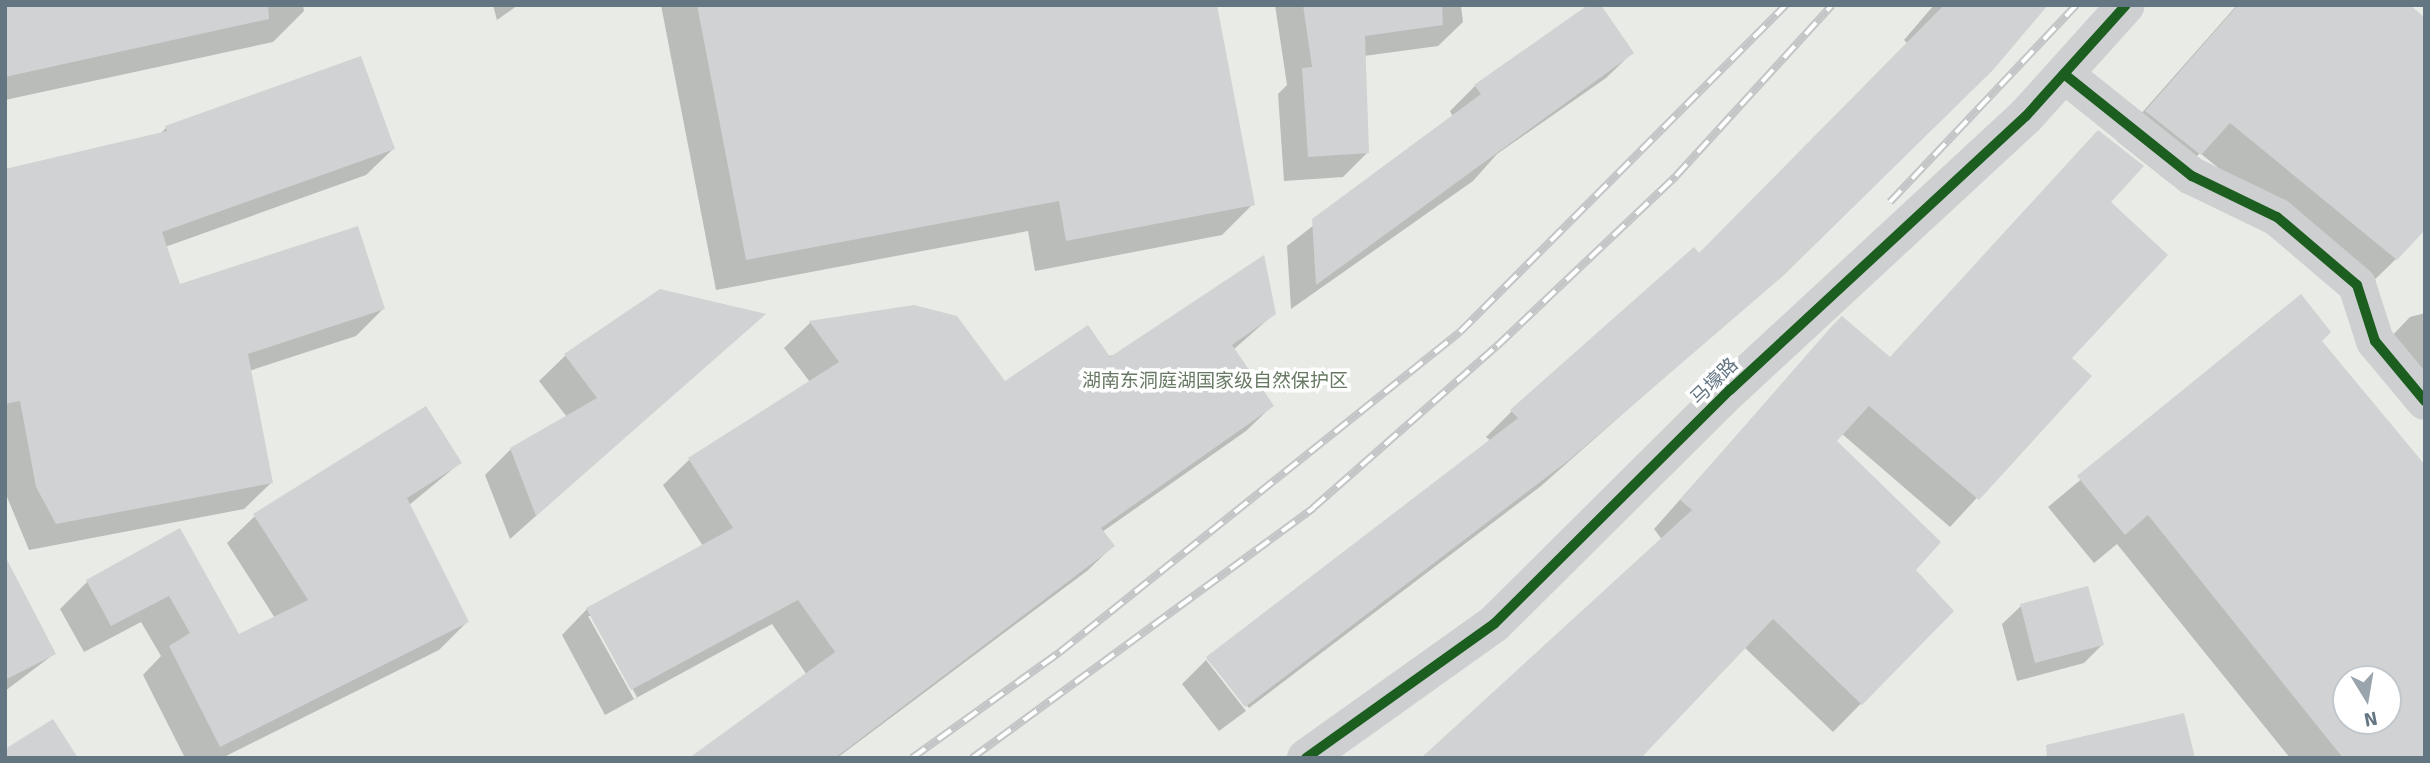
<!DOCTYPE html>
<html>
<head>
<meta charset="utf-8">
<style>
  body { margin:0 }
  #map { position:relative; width:2430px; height:763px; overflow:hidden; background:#f9f9f9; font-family:Signika,"Noto Sans SC",sans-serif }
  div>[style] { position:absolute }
  .green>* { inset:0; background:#e8ebe6 }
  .shadow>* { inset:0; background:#0003 }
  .building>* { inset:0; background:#d0d2d3 }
  .minor>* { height:38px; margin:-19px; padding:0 19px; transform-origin:19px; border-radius:19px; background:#cecfd0 }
  .rail>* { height:8px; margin-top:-4px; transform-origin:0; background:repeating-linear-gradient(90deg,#fff 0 16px,#c3c5c6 0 32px); box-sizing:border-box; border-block:2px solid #c3c5c6 }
  .cycleway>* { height:10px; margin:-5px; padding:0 5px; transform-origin:5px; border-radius:5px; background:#1b5e20 }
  span { translate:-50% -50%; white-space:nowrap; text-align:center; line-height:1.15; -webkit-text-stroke:7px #fff; paint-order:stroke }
  .park-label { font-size:19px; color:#687a64 }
  .street-label { font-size:19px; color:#657683 }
  .frame { position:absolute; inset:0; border:7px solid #657683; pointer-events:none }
  .north { position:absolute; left:2332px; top:665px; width:70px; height:70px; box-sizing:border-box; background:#fff; border:2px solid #c1c8cd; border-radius:50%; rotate:169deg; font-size:19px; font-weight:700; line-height:28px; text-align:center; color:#657683 }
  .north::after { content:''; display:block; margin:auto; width:24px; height:32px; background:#99a4ac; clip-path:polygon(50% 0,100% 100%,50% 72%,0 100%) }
</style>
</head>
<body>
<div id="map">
  <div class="green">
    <div style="clip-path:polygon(evenodd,5px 5px,2425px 5px,2425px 758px,5px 758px,5px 5px,2346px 679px,2388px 679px,2388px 721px,2346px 721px,2346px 679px)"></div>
  </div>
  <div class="shadow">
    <div style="clip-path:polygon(5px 5px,303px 5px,304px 11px,273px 42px,5px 100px)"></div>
    <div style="clip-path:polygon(493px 5px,518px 5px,497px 20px)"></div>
    <div style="clip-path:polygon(661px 5px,1215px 5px,1253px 204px,1222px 235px,1035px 271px,1028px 231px,716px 290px)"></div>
    <div style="clip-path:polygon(1275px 5px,1474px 5px,1461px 6px,1463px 22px,1438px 46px,1364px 56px,1367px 153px,1343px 177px,1284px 181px,1278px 94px,1287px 85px)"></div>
    <div style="clip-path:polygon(1934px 5px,2046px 5px,1754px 298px,1541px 486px,1249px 708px,1207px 659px,1491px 441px,1486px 437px,1512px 411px,1699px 255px,1908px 44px,1904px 40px)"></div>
    <div style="clip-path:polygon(2237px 5px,2407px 5px,2396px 259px,2366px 288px,2200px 153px,2170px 183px,2117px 141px)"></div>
    <div style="clip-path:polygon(1632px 53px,1606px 78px,1497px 154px,1473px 181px,1291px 309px,1287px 246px,1453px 117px,1450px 111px,1475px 86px)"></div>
    <div style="clip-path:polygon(166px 128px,393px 149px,366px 175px,165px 247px,178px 287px,383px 309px,356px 336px,249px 371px,271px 483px,244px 509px,29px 550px,5px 492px,5px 171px,159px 135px)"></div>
    <div style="clip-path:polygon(2098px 132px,2109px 202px,2070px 358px,2089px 376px,1950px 527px,1841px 433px,1835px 441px,1913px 570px,1952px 611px,1833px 732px,1744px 647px,1654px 529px,1832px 328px,1889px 359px)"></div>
    <div style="clip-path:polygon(660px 291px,762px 315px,510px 539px,485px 475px,511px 449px,567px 417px,539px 381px,565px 356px)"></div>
    <div style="clip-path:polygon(evenodd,2300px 297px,2425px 758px,2290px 758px,2117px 544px,2094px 563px,2048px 507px,2300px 297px,2346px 679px,2388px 679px,2388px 721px,2346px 721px,2346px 679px)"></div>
    <div style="clip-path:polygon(evenodd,914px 307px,1004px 383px,1274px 314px,1233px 350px,1272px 406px,1246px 431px,1102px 532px,1113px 546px,1087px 571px,837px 758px,692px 758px,807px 675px,772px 624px,605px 715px,562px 635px,587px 609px,703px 546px,663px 485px,689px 460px,810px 382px,784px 348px,810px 323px,914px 307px,588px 616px,592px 616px,637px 697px,634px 699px,588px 616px)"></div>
    <div style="clip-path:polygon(2425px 313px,2425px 394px,2385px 343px,2410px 317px)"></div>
    <div style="clip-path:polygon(460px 463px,408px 506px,467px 622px,439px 650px,222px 758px,185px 758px,143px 675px,161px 656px,141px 622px,84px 652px,60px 609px,87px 582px,180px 531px,239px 637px,275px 618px,227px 543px,255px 516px)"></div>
    <div style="clip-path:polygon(5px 605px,54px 654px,5px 691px)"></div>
    <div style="clip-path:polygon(2021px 606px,2102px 645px,2084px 663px,2017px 681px,2002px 624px)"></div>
    <div style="clip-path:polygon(1206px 660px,1246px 711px,1219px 731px,1182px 684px)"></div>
  </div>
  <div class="building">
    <div style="clip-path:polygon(5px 5px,268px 5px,269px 19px,5px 77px)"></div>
    <div style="clip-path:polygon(697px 5px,1217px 5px,1255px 205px,1066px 241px,1059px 201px,746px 260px)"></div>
    <div style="clip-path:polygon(1303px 5px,1442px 5px,1443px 25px,1365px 36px,1369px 153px,1308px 157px,1302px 68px,1312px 67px)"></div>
    <div style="clip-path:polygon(1588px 5px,1601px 5px,1634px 53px,1316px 285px,1312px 219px,1481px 94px,1474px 85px)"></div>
    <div style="clip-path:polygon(1944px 5px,2048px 5px,1993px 70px,1784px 275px,1569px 460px,1245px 707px,1206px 657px,1518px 418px,1510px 410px,1694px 247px,1699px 253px)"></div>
    <div style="clip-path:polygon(2238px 5px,2410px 5px,2425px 18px,2425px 230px,2397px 260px,2230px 123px,2201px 155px,2145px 111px)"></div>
    <div style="clip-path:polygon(361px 56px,395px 149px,162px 232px,180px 284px,358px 226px,385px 309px,248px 354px,273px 483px,56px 524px,36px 487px,20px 401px,5px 404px,5px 169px,167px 131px,165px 126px)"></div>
    <div style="clip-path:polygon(2098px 130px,2144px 166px,2111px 202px,2168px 255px,2072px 358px,2092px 376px,1979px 500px,1869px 406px,1837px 441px,1941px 542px,1916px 570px,1954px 611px,1862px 705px,1773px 619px,1641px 758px,1421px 758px,1692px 510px,1680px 500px,1831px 327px,1842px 316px,1890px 357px)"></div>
    <div style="clip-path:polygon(1264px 255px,1276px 314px,1232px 345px,1274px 406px,1101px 528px,1115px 546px,835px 758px,689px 758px,835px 652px,798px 600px,631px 690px,586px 608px,733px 528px,688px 458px,839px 362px,809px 321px,914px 305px,957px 316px,1005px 381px,1088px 325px,1110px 357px)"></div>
    <div style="clip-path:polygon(660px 289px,766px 314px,536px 516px,510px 448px,597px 398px,564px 354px)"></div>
    <div style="clip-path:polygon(evenodd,2301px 294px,2331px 332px,2322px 341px,2425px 465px,2425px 758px,2343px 758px,2148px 515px,2125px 535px,2077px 476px,2301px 294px,2346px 679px,2388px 679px,2388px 721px,2346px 721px,2346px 679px)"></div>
    <div style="clip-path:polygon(426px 406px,462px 463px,407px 498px,469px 622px,220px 747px,169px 646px,190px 633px,169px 596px,111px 626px,86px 580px,180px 528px,239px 634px,308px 600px,253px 514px)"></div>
    <div style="clip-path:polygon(5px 556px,56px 654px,5px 680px)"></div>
    <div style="clip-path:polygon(2088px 586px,2104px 645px,2035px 663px,2020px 604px)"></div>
    <div style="clip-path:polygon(2184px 713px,2195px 758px,2047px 758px,2046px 745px)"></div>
    <div style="clip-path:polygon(53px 719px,78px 758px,5px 758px,5px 749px)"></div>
  </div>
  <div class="minor">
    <div style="left:2064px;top:74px;width:164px;rotate:38.6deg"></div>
    <div style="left:2192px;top:176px;width:94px;rotate:25.8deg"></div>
    <div style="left:2277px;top:217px;width:105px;rotate:40.4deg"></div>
    <div style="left:2357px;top:285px;width:59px;rotate:72.2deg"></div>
    <div style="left:2375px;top:341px;width:78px;rotate:50.2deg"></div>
    <div style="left:1306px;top:758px;width:231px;rotate:-35.5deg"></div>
    <div style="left:1494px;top:624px;width:332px;rotate:-44.8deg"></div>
    <div style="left:1730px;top:390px;width:403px;rotate:-42.8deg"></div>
    <div style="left:2026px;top:116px;width:149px;rotate:-48deg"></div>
  </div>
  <div class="rail">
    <div style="left:1890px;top:202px;width:271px;rotate:-46.6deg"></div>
    <div style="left:912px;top:758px;width:182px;rotate:-35.6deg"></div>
    <div style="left:1060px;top:652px;width:512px;rotate:-38.66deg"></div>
    <div style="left:1460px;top:332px;width:462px;rotate:-45.1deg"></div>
    <div style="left:972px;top:758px;width:423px;rotate:-36.2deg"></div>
    <div style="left:1313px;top:508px;width:245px;rotate:-41.4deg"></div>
    <div style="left:1497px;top:346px;width:247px;rotate:-43.5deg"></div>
    <div style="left:1676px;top:176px;width:231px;rotate:-47.6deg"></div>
  </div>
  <div class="cycleway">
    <div style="left:2064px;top:74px;width:164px;rotate:38.6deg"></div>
    <div style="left:2192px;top:176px;width:94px;rotate:25.8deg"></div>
    <div style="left:2277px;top:217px;width:105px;rotate:40.4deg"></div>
    <div style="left:2357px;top:285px;width:59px;rotate:72.2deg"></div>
    <div style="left:2375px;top:341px;width:78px;rotate:50.2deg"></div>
    <div style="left:1306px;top:758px;width:231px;rotate:-35.5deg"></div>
    <div style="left:1494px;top:624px;width:332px;rotate:-44.8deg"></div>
    <div style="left:1730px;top:390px;width:403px;rotate:-42.8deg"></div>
    <div style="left:2026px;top:116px;width:149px;rotate:-48deg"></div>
  </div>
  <div class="park-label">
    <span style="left:1215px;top:382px">湖南东洞庭湖国家级自然保护区</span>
  </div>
  <div class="street-label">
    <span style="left:1715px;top:382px;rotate:-44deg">马壕路</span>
  </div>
  <div class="frame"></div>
  <div class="north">N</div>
</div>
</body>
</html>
